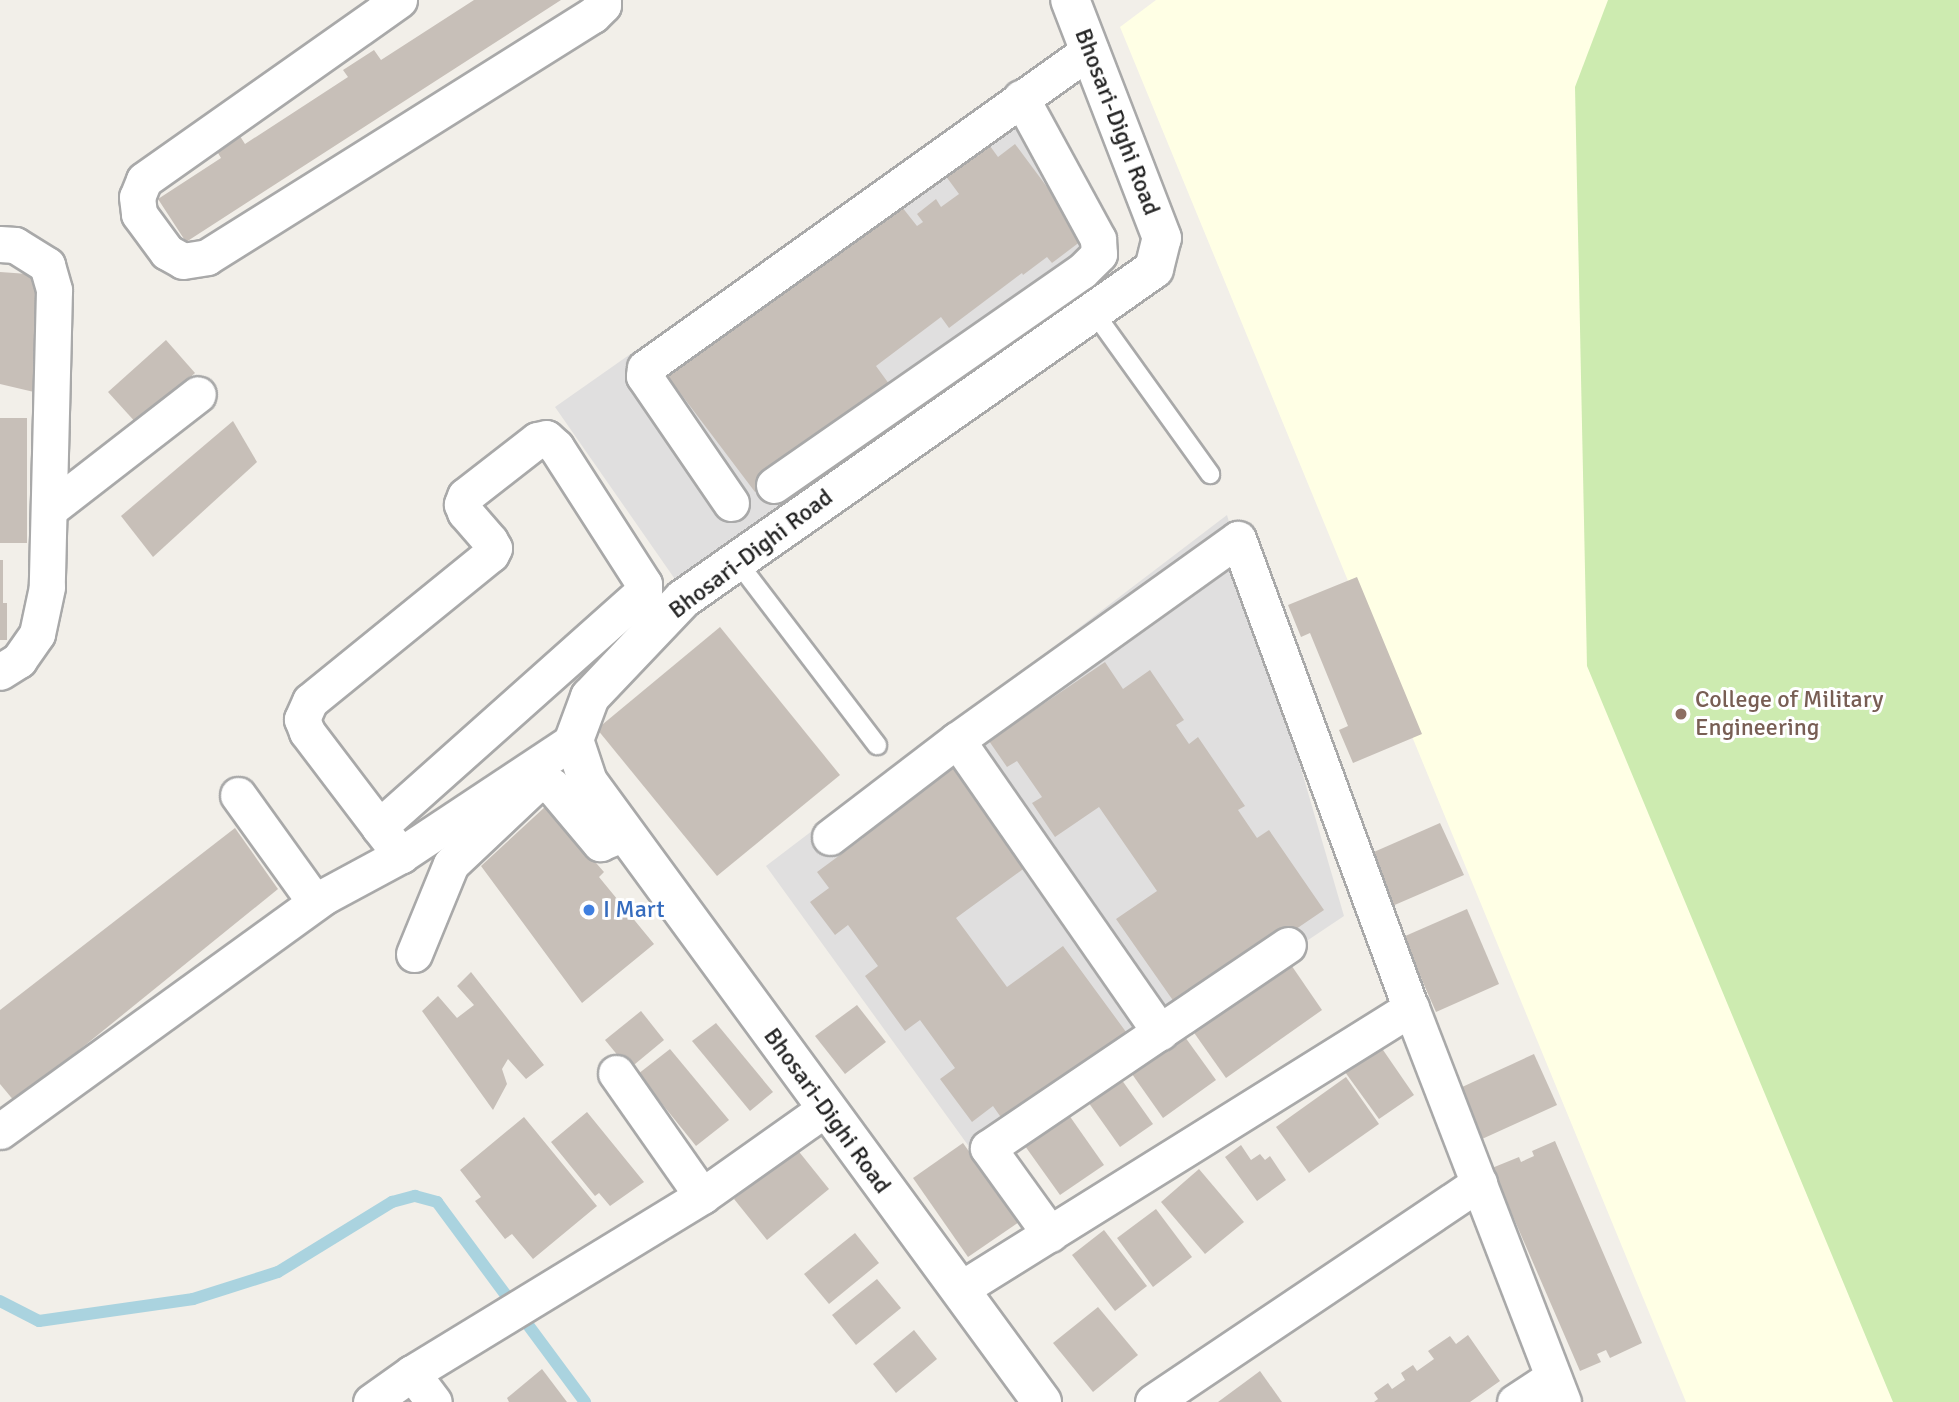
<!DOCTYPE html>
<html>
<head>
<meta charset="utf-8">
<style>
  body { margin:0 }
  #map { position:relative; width:1959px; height:1402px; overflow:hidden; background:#f2efe9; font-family:Signika,sans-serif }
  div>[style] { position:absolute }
  .residential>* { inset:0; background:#e0dfdf }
  .education>* { inset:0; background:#ffffe5 }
  .grass>* { inset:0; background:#cdebb0 }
  .stream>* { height:12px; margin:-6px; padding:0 6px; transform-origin:6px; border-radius:6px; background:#aad3df }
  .building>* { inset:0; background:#c7bfb8 }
  .roads { filter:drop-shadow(2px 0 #a9a9a9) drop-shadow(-2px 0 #a9a9a9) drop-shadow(0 2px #a9a9a9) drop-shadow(0 -2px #a9a9a9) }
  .service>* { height:18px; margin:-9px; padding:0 9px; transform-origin:9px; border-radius:9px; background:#fff }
  .minor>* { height:35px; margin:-17.5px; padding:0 17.5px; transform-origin:17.5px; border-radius:17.5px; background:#fff }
  .tertiary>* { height:38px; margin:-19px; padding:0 19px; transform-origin:19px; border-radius:19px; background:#fff }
  .dots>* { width:19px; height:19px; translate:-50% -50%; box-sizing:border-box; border:4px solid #fff; border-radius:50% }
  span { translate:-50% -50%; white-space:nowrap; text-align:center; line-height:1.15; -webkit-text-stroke:6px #fff; paint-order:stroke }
  .street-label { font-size:24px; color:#222 }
  .education-label { font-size:24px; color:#785e54 }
  .left { translate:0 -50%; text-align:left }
  .shop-label { font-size:24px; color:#366cbe }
</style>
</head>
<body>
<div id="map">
  <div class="residential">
    <div style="clip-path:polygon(1019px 81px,1112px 260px,1108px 271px,781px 508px,679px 585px,555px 407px)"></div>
    <div style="clip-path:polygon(1227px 515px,1344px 916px,1004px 1143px,1004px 1195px,766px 866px)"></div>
  </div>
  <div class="education">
    <div style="clip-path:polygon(1156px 0,1959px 0,1959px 1402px,1686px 1402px,1120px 27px)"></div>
  </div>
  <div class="grass">
    <div style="clip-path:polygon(1608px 0,1959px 0,1959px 1402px,1893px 1402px,1587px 666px,1575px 87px)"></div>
  </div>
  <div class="stream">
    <div style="left:0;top:1301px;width:44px;rotate:27.1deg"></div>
    <div style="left:39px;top:1321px;width:156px;rotate:-8.1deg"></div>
    <div style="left:193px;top:1299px;width:89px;rotate:-17.6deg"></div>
    <div style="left:278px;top:1272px;width:134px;rotate:-31.6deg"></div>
    <div style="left:392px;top:1202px;width:24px;rotate:-15deg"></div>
    <div style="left:415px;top:1196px;width:23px;rotate:15deg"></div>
    <div style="left:437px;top:1202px;width:249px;rotate:53.5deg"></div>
  </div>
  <div class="building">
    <div style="clip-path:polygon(474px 0,561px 0,186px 242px,158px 199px,221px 158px,215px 148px,238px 133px,245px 144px,348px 77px,343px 70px,374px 50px,381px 60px)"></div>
    <div style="clip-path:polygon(1015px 144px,1085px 238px,1052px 263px,1047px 257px,1023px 275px,1022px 273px,949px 328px,941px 317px,876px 366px,892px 388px,755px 492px,662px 369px,868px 212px,878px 226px,902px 207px,917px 226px,923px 222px,917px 214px,936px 199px,941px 207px,959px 194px,945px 175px,972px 154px,975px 158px,990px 146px,998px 157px)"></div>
    <div style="clip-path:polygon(0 272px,42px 275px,34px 392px,0 384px)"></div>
    <div style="clip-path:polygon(166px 340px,195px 373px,138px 425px,108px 392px)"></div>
    <div style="clip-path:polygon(0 418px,27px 418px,27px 543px,0 543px)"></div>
    <div style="clip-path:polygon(233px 421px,257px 462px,153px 557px,121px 516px)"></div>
    <div style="clip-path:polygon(0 560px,3px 560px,3px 603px,7px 603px,7px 640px,0 640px)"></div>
    <div style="clip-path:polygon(1357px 577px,1422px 734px,1353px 763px,1339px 730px,1348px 726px,1310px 633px,1301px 637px,1288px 605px)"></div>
    <div style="clip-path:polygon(720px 627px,840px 775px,717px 876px,597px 729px)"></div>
    <div style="clip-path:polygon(1105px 662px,1123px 689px,1150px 670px,1184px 720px,1176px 725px,1189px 744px,1198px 737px,1245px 806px,1238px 810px,1257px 838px,1269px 830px,1324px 910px,1179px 1009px,1116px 919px,1157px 891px,1099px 807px,1055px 837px,1032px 803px,1042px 797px,1017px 761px,1007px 767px,989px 741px)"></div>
    <div style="clip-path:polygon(950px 763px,1026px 867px,956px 918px,1007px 987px,1063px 946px,1129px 1036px,1007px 1126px,993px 1106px,972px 1122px,940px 1079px,955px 1068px,920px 1020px,905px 1031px,865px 976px,878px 966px,848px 925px,835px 935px,810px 902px,829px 888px,817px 872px,863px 838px,858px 831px)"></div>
    <div style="clip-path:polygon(546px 806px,604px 872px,599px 877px,654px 944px,582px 1003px,481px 866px)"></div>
    <div style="clip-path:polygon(1440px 823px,1464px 875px,1390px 907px,1367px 855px)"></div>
    <div style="clip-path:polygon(235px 828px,278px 889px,15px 1102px,0 1084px,0 1010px)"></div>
    <div style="clip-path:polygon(1467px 909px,1499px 984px,1436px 1012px,1403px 937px)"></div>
    <div style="clip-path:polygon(1287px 959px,1322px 1010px,1226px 1078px,1190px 1027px)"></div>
    <div style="clip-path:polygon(471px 972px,544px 1065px,526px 1079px,508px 1059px,502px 1069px,507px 1084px,493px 1110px,422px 1011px,438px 996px,457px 1018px,474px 1005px,457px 986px)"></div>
    <div style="clip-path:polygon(857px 1005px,886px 1042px,845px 1074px,815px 1036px)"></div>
    <div style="clip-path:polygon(641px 1011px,664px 1040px,629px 1069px,605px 1040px)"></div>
    <div style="clip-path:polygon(716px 1023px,773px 1092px,750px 1111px,692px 1041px)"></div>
    <div style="clip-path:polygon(1185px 1037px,1216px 1080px,1163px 1118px,1132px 1074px)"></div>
    <div style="clip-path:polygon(1381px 1047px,1414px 1095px,1379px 1119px,1345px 1072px)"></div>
    <div style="clip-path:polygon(670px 1049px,729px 1120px,696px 1146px,638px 1074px)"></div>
    <div style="clip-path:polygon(1534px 1054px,1557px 1105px,1471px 1144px,1449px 1093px)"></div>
    <div style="clip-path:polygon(1119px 1076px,1153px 1124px,1120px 1147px,1086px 1099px)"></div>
    <div style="clip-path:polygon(1346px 1077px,1379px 1124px,1309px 1173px,1276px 1127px)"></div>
    <div style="clip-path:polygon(1064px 1108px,1104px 1165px,1060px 1195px,1020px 1139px)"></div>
    <div style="clip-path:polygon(587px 1112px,644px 1182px,610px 1206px,599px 1193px,595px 1196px,551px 1142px)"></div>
    <div style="clip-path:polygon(524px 1117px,597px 1206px,533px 1259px,512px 1234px,505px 1239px,475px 1201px,481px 1197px,460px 1170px)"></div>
    <div style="clip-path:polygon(1555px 1141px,1642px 1343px,1610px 1358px,1606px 1350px,1597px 1354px,1601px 1362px,1580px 1371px,1492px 1168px,1519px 1157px,1521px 1162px,1534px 1156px,1532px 1151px)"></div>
    <div style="clip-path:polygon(963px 1143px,1019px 1222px,968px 1257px,913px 1178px)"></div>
    <div style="clip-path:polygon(1241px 1145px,1251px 1160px,1260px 1154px,1265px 1160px,1270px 1156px,1286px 1180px,1257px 1201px,1225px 1157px)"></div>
    <div style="clip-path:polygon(796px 1148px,829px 1189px,767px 1240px,734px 1199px)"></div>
    <div style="clip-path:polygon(1199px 1169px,1244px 1222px,1205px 1254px,1161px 1202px)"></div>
    <div style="clip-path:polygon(1156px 1209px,1192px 1257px,1153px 1287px,1117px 1238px)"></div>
    <div style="clip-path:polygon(1104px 1230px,1147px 1286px,1115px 1311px,1072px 1255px)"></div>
    <div style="clip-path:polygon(855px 1233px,879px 1263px,829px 1304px,804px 1274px)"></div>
    <div style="clip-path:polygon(877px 1279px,901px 1308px,856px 1345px,832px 1315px)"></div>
    <div style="clip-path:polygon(1098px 1307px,1138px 1355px,1093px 1392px,1053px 1343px)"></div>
    <div style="clip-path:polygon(914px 1330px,937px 1359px,896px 1393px,873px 1364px)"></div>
    <div style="clip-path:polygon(1468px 1335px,1500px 1381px,1470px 1402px,1374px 1402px,1378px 1399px,1374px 1393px,1388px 1383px,1392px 1389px,1405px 1380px,1401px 1373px,1413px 1365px,1417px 1371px,1434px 1359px,1428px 1351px,1450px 1336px,1456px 1344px)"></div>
    <div style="clip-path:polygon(542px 1369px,567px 1402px,509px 1402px,507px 1398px)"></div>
    <div style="clip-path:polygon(1260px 1371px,1282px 1402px,1218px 1402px)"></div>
  </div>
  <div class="roads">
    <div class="service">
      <div style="left:1093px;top:311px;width:201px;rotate:54.3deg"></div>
      <div style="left:736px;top:560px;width:233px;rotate:52.7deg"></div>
    </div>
    <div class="minor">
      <div style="left:399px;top:0;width:312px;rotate:144.8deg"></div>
      <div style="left:144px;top:180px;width:18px;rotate:112deg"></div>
      <div style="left:137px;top:197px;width:17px;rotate:83deg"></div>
      <div style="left:139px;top:214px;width:47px;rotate:53.6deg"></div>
      <div style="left:167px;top:252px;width:18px;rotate:29deg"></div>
      <div style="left:183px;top:261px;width:24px;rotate:-9deg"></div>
      <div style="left:207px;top:257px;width:456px;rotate:-32.1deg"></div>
      <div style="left:593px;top:15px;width:14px;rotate:-45deg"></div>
      <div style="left:603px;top:5px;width:5px;rotate:-90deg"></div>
      <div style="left:0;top:244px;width:15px;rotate:4deg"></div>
      <div style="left:15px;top:245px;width:38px;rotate:32deg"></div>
      <div style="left:47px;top:265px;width:26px;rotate:74deg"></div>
      <div style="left:54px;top:290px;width:297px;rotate:91.4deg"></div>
      <div style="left:47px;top:587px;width:48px;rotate:102deg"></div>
      <div style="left:37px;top:634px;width:32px;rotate:125deg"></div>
      <div style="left:19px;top:660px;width:22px;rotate:148deg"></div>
      <div style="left:774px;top:485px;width:375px;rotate:-34.8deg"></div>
      <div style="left:1082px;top:271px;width:24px;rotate:-45deg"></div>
      <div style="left:1099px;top:254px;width:15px;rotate:-94deg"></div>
      <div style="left:1098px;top:239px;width:161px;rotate:-118.6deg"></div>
      <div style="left:731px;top:503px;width:154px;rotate:-124.4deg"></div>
      <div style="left:644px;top:376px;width:8px;rotate:-83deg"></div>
      <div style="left:645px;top:368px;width:547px;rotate:-35.55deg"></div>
      <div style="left:50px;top:509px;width:187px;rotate:-37.8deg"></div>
      <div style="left:957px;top:740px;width:356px;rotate:55.2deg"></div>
      <div style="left:238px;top:795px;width:132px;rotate:54.3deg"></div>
      <div style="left:379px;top:827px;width:355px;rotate:-41.7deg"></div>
      <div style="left:644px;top:591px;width:7px;rotate:-90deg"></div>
      <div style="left:644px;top:584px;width:163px;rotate:-122.7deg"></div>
      <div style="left:556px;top:447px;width:13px;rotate:-138deg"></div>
      <div style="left:546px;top:438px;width:9px;rotate:167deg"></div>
      <div style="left:537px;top:440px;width:91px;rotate:142.1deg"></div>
      <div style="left:465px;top:496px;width:9px;rotate:111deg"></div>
      <div style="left:462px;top:504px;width:9px;rotate:69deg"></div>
      <div style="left:465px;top:512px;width:38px;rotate:49deg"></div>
      <div style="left:490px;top:541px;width:8px;rotate:60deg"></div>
      <div style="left:494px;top:548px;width:7px;rotate:117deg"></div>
      <div style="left:491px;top:554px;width:233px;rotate:140.9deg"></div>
      <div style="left:310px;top:701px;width:20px;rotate:114deg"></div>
      <div style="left:302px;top:719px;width:14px;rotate:69deg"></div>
      <div style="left:307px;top:732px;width:119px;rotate:52.8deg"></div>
      <div style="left:379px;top:827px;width:36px;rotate:52deg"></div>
      <div style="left:830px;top:837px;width:160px;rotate:-37.4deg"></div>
      <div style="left:957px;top:740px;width:345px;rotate:-35.6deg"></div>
      <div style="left:1238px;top:539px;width:500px;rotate:69.8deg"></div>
      <div style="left:1411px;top:1008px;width:422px;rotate:68.9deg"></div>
      <div style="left:414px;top:954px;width:97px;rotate:-67.7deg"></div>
      <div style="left:451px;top:864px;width:118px;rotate:-43.3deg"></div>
      <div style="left:537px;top:783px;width:15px;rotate:11deg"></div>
      <div style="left:552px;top:786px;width:75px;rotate:49.9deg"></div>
      <div style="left:600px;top:843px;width:27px;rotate:-22deg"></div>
      <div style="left:616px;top:1073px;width:150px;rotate:55deg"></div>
      <div style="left:0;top:1131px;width:399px;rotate:-35.9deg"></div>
      <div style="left:323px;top:897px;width:89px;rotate:-28.3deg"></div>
      <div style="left:401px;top:855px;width:208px;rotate:-33.6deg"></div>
      <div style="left:1050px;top:1234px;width:106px;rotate:-125.8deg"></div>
      <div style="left:988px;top:1148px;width:362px;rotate:-34.1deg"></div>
      <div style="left:959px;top:1290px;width:533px;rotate:-31.96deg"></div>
      <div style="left:412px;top:1373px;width:36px;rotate:53deg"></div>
      <div style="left:371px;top:1402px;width:50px;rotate:-35.3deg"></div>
      <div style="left:412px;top:1373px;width:340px;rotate:-31.4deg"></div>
      <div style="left:702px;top:1196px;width:151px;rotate:-35.3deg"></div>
      <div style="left:1153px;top:1402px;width:393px;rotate:-33.9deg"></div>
      <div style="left:1515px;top:1402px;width:45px;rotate:-33.3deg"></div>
    </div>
    <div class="tertiary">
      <div style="left:1042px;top:1402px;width:768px;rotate:-126.21deg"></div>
      <div style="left:588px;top:782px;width:44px;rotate:-108.4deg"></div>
      <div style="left:574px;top:740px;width:46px;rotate:-69.6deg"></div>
      <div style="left:590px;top:697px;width:135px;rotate:-46.5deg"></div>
      <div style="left:683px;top:599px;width:575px;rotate:-35.02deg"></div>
      <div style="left:1154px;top:269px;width:32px;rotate:-76deg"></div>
      <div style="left:1162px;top:238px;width:255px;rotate:-111.1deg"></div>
    </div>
  </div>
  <div class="dots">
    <div style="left:1681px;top:714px;background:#8d6e63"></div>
    <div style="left:589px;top:910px;background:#3f7fe0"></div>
  </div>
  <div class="street-label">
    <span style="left:1117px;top:122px;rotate:69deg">Bhosari-Dighi Road</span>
    <span style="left:751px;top:554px;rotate:-37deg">Bhosari-Dighi Road</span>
    <span style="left:827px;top:1111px;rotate:54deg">Bhosari-Dighi Road</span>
  </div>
  <div class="education-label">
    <span class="left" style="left:1695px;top:714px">College of Military<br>Engineering</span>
  </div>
  <div class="shop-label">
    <span class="left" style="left:603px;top:910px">I Mart</span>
  </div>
</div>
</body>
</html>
